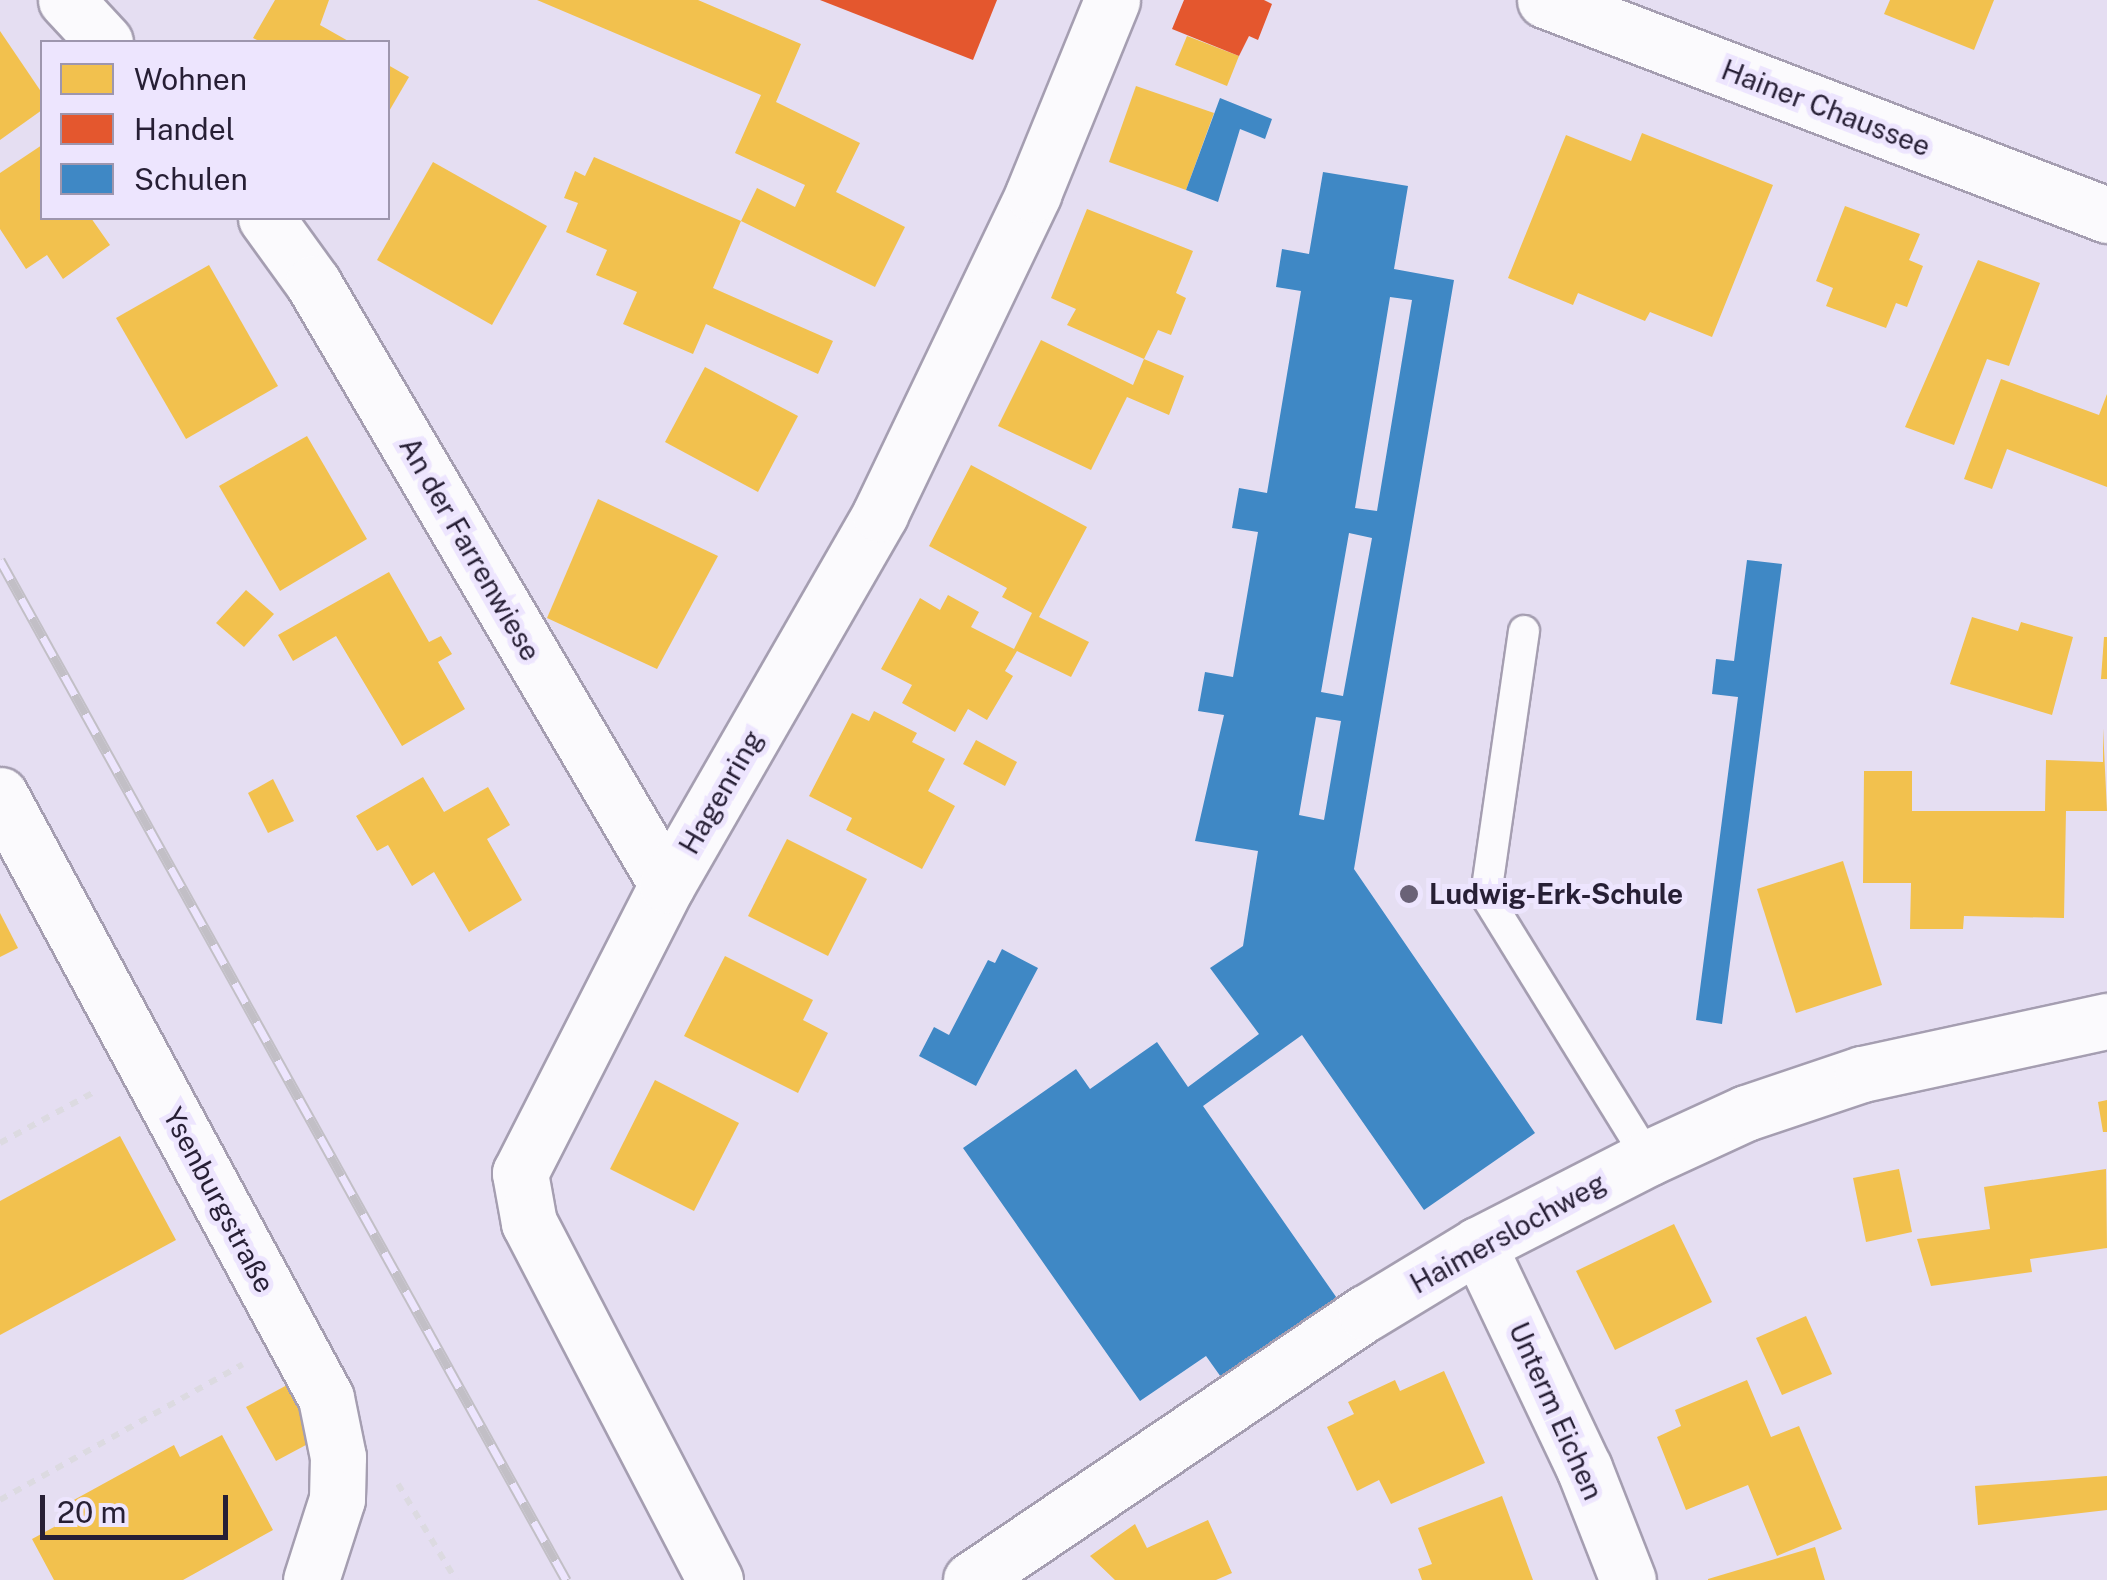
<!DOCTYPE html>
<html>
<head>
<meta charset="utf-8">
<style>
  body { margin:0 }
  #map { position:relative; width:2107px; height:1580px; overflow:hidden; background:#e5def2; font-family:"Public Sans",sans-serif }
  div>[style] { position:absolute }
  .homes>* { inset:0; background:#f2c14e }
  .shops>* { inset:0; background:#e4572e }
  .schools>* { inset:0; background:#3f88c5 }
  .path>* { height:6px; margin-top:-3px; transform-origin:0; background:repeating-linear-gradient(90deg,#dcdae1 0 8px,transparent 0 16px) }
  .roads { filter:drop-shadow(2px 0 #a59eb1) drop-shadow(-2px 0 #a59eb1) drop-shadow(0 2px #a59eb1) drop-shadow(0 -2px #a59eb1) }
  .service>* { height:30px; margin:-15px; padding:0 15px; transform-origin:15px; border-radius:15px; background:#fbfafd }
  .minor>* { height:55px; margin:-27.5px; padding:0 27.5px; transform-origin:27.5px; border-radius:27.5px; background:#fbfafd }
  .tertiary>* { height:55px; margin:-27.5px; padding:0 27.5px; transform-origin:27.5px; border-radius:27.5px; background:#fbfafd }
  .rail>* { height:11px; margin-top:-5.5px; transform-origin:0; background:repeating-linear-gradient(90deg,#ede5fe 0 22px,#c2bfc6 0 44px); box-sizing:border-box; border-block:2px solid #c2bfc6 }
  .dots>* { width:28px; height:28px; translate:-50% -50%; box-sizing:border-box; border:5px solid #ede5fe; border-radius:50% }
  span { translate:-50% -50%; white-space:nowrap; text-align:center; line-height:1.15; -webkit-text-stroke:10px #ede5fe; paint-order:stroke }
  .street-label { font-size:28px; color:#271f35 }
  .poi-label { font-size:28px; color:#271f35; font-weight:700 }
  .left { translate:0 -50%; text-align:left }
  .legend { position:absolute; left:40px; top:40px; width:350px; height:180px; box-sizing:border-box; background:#ede5fe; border:2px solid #9e96ae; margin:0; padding:12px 18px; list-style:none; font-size:30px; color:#271f35 }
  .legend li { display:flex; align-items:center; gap:20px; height:50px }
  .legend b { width:50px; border:2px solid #9e96ae }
  .scale { position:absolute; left:40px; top:1495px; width:188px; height:45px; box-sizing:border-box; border:5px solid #271f35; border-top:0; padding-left:12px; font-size:30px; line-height:35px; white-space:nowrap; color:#271f35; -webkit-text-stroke:8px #ede5fe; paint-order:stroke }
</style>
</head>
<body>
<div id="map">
  <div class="homes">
    <div style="clip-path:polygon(275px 0,329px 0,320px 25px,350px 42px,261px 42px,253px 38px)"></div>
    <div style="clip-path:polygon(537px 0,698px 0,801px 44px,776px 102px,860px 143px,836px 192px,905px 227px,875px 287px,741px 221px,713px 288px,833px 341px,818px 374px,706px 324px,693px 354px,623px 324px,637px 292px,596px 275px,607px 250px,566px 232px,578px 203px,564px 198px,575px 171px,585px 176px,594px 157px,741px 221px,757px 188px,795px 207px,805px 185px,735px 153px,761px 95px)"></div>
    <div style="clip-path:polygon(1890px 0,1994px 0,1974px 50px,1884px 14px)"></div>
    <div style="clip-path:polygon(0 31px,42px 93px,42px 110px,0 140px)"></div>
    <div style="clip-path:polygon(1187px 36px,1239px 56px,1227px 86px,1175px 65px)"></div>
    <div style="clip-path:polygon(388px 65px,409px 77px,388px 113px)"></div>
    <div style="clip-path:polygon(1136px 86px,1214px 113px,1186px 190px,1109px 162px)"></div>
    <div style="clip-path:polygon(1642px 133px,1773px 185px,1712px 337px,1650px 312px,1645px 321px,1578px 293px,1573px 305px,1508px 278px,1566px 135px,1631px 161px)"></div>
    <div style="clip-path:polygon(42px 145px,42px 218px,91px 218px,110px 245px,63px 279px,47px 255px,26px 269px,0 229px,0 173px)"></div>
    <div style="clip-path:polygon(433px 162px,547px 226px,492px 325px,377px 260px)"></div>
    <div style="clip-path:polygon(1845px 206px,1920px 234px,1909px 260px,1923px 266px,1907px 307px,1896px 303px,1886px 328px,1826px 306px,1833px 288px,1816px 281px)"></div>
    <div style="clip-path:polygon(1087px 209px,1193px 251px,1176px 293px,1186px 298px,1171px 335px,1158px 330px,1144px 359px,1067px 325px,1076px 309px,1051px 298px)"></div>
    <div style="clip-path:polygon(1978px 260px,2040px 283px,2009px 366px,1987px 359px,1954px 445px,1905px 427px)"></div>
    <div style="clip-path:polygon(209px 265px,278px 386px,186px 439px,116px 318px)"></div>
    <div style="clip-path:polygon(1041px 340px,1133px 385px,1144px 359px,1184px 376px,1169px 415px,1127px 397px,1091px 470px,998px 426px)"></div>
    <div style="clip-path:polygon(705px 367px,798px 416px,758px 492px,665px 442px)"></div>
    <div style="clip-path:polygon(2001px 379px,2099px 415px,2107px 394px,2107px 487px,2007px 449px,1992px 489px,1964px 479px)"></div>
    <div style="clip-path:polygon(307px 436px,367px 539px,280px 591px,219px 486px)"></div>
    <div style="clip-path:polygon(971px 465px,1087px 527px,1039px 617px,1089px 642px,1071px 677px,1017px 651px,1005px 671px,1013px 676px,987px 720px,968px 709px,955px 732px,902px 703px,912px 685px,881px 669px,920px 598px,940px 610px,948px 595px,979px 612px,971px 627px,1014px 649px,1032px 613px,1002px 597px,1007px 588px,929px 546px)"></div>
    <div style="clip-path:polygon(598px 499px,718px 556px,657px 669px,547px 618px)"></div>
    <div style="clip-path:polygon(389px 572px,429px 642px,441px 636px,452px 654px,438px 662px,465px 709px,402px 746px,336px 636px,293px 661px,278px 635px)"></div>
    <div style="clip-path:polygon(246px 590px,274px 614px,244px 647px,216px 623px)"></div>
    <div style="clip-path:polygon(1972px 617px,2018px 631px,2021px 622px,2073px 637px,2052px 715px,1950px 684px)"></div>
    <div style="clip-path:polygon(2104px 637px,2107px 637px,2107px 679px,2101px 679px)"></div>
    <div style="clip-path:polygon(874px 711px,917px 733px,912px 742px,945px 759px,928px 791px,955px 806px,922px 869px,846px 830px,852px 818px,809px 796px,852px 713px,869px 721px)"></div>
    <div style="clip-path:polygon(2103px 728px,2107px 811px,2066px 811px,2064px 918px,1964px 916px,1963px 929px,1910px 929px,1911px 883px,1863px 883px,1864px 771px,1912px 771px,1912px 811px,2045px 811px,2046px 760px,2103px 762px)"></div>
    <div style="clip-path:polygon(976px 740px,1017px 762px,1005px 786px,963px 764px)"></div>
    <div style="clip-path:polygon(423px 777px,444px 812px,488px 787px,510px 825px,487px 839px,522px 900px,469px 932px,434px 872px,412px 886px,388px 845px,377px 851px,356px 816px)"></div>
    <div style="clip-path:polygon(273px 779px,294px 821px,268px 833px,248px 793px)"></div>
    <div style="clip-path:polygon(787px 839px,867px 879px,828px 956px,748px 916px)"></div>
    <div style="clip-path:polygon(1843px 861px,1882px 985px,1796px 1013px,1757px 889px)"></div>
    <div style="clip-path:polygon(0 913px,18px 948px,0 957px)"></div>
    <div style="clip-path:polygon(725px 956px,813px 1000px,803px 1020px,828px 1033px,798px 1093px,684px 1036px)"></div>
    <div style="clip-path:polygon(655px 1080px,739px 1123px,694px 1211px,610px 1169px)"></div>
    <div style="clip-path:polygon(2107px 1100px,2107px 1132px,2103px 1132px,2098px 1102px)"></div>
    <div style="clip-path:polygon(120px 1136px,176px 1240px,0 1335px,0 1201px)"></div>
    <div style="clip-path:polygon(1899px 1169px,1912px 1232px,1866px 1242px,1853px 1178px)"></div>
    <div style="clip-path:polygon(2106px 1169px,2107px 1248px,2030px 1259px,2032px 1272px,1931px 1286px,1917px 1239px,1990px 1229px,1984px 1187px)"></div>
    <div style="clip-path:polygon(1674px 1224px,1712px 1302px,1615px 1350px,1576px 1271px)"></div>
    <div style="clip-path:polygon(1806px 1316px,1832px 1374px,1782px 1395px,1756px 1338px)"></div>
    <div style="clip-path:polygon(1444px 1371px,1485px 1463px,1391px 1504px,1379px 1480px,1357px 1491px,1327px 1427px,1354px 1414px,1348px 1402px,1395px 1380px,1400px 1391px)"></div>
    <div style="clip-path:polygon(1747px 1380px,1771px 1437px,1799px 1426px,1842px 1529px,1777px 1556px,1748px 1485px,1686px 1510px,1657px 1437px,1681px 1426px,1675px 1410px)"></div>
    <div style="clip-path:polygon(289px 1384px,319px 1438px,276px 1461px,246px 1407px)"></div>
    <div style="clip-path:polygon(222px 1435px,273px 1530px,183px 1580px,54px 1580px,32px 1539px,78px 1514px,72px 1501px,174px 1445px,180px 1457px)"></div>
    <div style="clip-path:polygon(2107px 1476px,2107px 1510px,1978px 1525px,1975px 1486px)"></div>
    <div style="clip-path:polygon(1502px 1496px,1533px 1580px,1422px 1580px,1418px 1569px,1432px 1564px,1418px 1528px)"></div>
    <div style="clip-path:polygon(1208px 1520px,1232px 1573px,1216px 1580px,1115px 1580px,1090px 1556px,1135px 1524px,1147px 1548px)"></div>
    <div style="clip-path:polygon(1815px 1547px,1825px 1580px,1708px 1580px,1708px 1579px)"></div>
  </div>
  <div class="shops">
    <div style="clip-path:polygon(820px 0,997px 0,973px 60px)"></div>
    <div style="clip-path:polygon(1184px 0,1264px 0,1272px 4px,1258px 40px,1249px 36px,1239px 56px,1172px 29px)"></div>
  </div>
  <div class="schools">
    <div style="clip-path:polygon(1220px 98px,1272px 119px,1265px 139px,1240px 129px,1218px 202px,1186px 190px)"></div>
    <div style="clip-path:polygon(evenodd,1323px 172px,1408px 186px,1394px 269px,1454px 280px,1354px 869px,1535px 1133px,1424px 1210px,1302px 1035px,1203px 1106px,1348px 1314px,1233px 1394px,1206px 1356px,1140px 1401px,963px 1148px,1076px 1069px,1090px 1089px,1157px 1042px,1188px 1087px,1259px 1034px,1210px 968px,1243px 946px,1258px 851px,1195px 841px,1224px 715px,1198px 711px,1205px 672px,1233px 677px,1258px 532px,1232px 528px,1239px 488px,1267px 493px,1301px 291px,1276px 287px,1282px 249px,1309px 254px,1323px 172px,1390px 297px,1412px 300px,1377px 511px,1355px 508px,1390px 297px,1323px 172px,1349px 533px,1372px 538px,1343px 696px,1321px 692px,1349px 533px,1323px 172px,1316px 717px,1341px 721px,1324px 820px,1299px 815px,1316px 717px)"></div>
    <div style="clip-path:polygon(1747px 560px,1782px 564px,1722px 1024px,1696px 1020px,1738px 697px,1712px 694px,1716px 659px,1734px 661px)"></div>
    <div style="clip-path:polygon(1002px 949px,1038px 968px,976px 1086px,919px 1056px,934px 1027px,949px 1035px,988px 960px,995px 963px)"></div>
  </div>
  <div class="path">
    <div style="left:0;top:1143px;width:109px;rotate:-28.4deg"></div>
    <div style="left:398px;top:1484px;width:112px;rotate:58.9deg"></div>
    <div style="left:0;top:1500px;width:278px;rotate:-29.2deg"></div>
  </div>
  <div class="roads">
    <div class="service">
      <div style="left:1524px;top:631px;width:268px;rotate:98.2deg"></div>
      <div style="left:1486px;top:896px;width:308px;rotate:58.3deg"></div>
    </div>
    <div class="minor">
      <div style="left:66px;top:0;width:57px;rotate:47.1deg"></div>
      <div style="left:266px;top:218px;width:80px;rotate:54.1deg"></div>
      <div style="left:313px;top:283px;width:698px;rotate:59.54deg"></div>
      <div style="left:0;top:795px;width:685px;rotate:61.6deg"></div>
      <div style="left:326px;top:1398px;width:60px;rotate:78.5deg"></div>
      <div style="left:338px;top:1457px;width:42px;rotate:91.4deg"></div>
      <div style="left:337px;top:1499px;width:85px;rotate:107.8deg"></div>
      <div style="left:1478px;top:1245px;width:247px;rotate:64.6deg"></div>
      <div style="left:1584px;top:1468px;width:120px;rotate:68.6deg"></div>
      <div style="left:715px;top:1580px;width:403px;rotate:-117.5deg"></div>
      <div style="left:529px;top:1223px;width:51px;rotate:-100.2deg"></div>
      <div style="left:520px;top:1173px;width:323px;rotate:-63deg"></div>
      <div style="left:667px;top:885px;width:428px;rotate:-60.1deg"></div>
      <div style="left:880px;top:514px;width:355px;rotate:-64.4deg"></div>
      <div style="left:1033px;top:194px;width:209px;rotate:-67.8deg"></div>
      <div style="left:971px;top:1580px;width:477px;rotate:-34.1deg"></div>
      <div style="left:1366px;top:1313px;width:131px;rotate:-31.3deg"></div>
      <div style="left:1478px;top:1245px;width:191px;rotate:-27.1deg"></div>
      <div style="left:1648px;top:1158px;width:108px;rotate:-24.7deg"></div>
      <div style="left:1746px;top:1113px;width:122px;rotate:-18.6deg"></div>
      <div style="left:1862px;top:1074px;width:251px;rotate:-12.2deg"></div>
    </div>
    <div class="tertiary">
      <div style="left:1545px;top:0;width:602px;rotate:20.93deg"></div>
    </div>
  </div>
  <div class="rail">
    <div style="left:0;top:560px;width:1167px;rotate:60.97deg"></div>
  </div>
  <div class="dots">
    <div style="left:1409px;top:894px;background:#6a6277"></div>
  </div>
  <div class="street-label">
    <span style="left:1826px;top:108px;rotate:21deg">Hainer Chaussee</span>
    <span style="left:470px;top:549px;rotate:60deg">An der Farrenwiese</span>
    <span style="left:721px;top:792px;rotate:-60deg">Hagenring</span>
    <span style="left:219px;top:1200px;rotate:62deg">Ysenburgstraße</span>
    <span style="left:1508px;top:1233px;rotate:-29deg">Haimerslochweg</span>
    <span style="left:1556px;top:1411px;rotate:66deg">Unterm Eichen</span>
  </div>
  <div class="poi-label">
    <span class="left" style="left:1429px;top:894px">Ludwig-Erk-Schule</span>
  </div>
  <ul class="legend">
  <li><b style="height:28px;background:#f2c14e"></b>Wohnen</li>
  <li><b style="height:28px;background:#e4572e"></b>Handel</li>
  <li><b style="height:28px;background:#3f88c5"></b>Schulen</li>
  </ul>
  <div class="scale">20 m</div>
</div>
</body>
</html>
